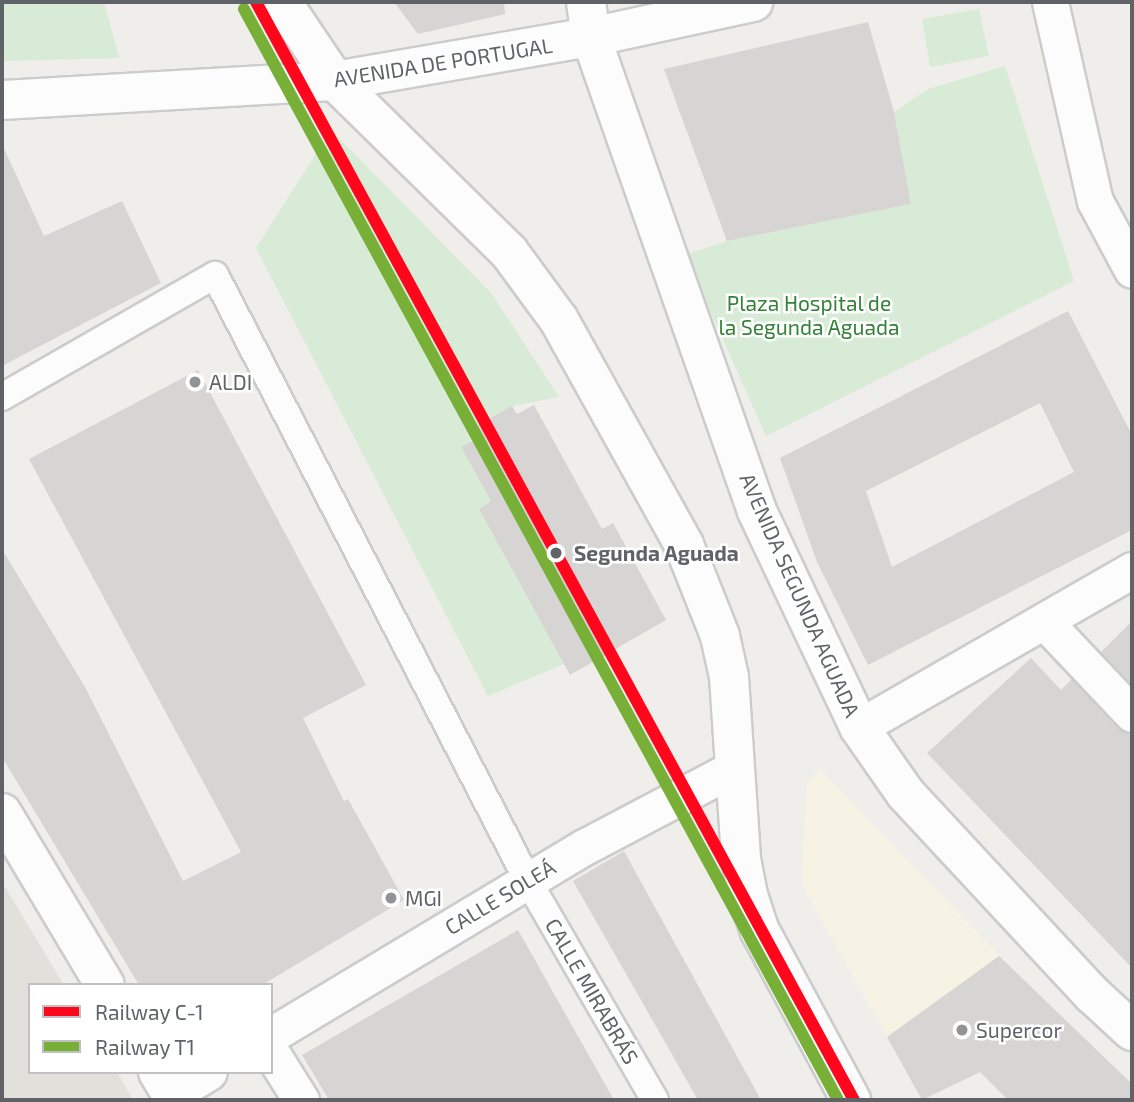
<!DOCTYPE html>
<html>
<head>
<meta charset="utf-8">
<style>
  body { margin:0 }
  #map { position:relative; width:1134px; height:1102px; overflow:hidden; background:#efeeea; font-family:"Exo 2",sans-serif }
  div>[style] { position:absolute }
  .commercial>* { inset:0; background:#f7f3e4 }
  .education>* { inset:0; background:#e2e0da }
  .green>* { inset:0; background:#d8ebd6 }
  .building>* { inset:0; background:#d6d5d3 }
  .roads { filter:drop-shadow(2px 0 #cbcccc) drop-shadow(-2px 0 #cbcccc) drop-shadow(0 2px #cbcccc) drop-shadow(0 -2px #cbcccc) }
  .pedestrian>* { height:26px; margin:-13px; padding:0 13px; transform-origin:13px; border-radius:13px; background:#fdfcfc }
  .minor>* { height:35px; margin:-17.5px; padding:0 17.5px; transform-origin:17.5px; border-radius:17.5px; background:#fdfcfc }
  .tertiary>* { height:38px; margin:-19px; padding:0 19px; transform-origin:19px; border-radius:19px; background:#fdfcfc }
  .secondary>* { height:38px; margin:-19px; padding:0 19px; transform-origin:19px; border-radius:19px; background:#fdfcfc }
  .rail-1>* { height:12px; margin:-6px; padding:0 6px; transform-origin:6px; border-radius:6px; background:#ff061d }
  .rail-2>* { height:12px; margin:-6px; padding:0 6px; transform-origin:6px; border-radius:6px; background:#78b037 }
  .dots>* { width:19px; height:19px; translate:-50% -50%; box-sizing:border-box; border:4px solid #fff; border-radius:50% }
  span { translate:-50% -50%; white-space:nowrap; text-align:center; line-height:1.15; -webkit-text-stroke:5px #fff; paint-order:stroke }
  .street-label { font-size:21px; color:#5f6368 }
  .park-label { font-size:21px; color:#348238 }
  .poi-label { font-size:21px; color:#5f6368 }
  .left { translate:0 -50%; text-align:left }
  .stop-label { font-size:21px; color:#5f6368; font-weight:700 }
  .frame { position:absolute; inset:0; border:4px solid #5f6368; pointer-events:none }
  .legend { position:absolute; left:28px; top:983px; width:245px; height:91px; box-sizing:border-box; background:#fff; border:2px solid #bfc1c3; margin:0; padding:9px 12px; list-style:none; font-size:21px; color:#5f6368 }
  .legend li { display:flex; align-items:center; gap:14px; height:35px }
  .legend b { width:35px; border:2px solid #bfc1c3 }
</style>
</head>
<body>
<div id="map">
  <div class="commercial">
    <div style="clip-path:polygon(820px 769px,999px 956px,887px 1037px,801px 882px,807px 783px)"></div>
  </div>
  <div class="education">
    <div style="clip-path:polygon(2px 882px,64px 985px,30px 985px,30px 1072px,117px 1072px,133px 1100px,2px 1100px)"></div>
  </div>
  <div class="green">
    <div style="clip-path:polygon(2px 2px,104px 2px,119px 58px,2px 61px)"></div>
    <div style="clip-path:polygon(979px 9px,989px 56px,930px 67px,922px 19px)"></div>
    <div style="clip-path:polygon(1005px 66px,1074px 281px,766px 436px,685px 255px,727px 241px,911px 204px,894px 112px,928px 89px)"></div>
    <div style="clip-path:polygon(331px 130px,492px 294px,559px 397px,512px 406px,476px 426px,481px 435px,461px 447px,491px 501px,479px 509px,564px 664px,488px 696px,256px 248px)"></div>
  </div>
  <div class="building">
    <div style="clip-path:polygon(394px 2px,504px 2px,505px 14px,418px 34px)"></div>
    <div style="clip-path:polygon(868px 22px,894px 112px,911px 204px,727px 241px,664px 69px)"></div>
    <div style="clip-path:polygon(2px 144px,44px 236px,122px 201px,161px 283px,2px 366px)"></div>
    <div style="clip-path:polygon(evenodd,1068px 311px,1132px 435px,1132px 530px,868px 665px,817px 562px,780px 458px,1068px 311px,1040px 403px,1074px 472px,892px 567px,866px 491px,1040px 403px)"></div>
    <div style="clip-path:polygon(198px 370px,366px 685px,303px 718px,344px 801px,348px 799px,404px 900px,262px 985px,139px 985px,2px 757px,2px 549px,85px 687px,183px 881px,241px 852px,29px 459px)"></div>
    <div style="clip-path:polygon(534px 405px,602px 529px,613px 523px,666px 620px,570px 675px,479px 509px,491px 501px,461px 447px,481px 436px,476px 426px,512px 406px,517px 414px)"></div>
    <div style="clip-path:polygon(1132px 621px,1132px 685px,1101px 652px)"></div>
    <div style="clip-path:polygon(1031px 658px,1061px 690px,1072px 679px,1117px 728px,1132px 734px,1132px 968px,927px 753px)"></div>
    <div style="clip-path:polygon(624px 851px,761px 1100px,698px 1100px,573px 881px)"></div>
    <div style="clip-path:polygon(518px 930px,614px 1100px,329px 1100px,302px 1055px)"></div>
    <div style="clip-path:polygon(999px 956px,1132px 1084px,1132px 1100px,1008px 1100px,980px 1072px,922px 1100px,887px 1037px)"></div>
  </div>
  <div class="roads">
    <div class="pedestrian">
      <div style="left:2px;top:397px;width:245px;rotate:-29.8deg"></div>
      <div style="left:215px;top:275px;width:682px;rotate:62.68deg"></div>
      <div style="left:528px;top:881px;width:253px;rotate:59.9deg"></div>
    </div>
    <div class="minor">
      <div style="left:1050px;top:2px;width:204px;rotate:77.3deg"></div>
      <div style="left:1095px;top:201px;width:78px;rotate:61.8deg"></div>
      <div style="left:1044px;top:621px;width:128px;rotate:46.6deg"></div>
      <div style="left:859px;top:727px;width:315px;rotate:-29.9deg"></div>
      <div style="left:271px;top:1035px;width:367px;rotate:-31deg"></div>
      <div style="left:586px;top:846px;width:167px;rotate:-27.8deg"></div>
      <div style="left:271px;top:1052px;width:57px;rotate:58deg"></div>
      <div style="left:171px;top:1095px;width:44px;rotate:-31.2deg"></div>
    </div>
    <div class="tertiary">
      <div style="left:586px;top:2px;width:35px;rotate:82deg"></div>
      <div style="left:591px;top:37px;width:502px;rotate:70.7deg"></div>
      <div style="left:757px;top:511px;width:239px;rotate:64.7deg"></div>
      <div style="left:859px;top:727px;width:80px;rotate:55.1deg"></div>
      <div style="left:905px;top:793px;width:276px;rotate:47.1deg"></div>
      <div style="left:1093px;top:995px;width:53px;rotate:42.7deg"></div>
      <div style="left:2px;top:100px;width:334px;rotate:-3.3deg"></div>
      <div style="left:335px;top:81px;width:260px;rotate:-9.8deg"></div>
      <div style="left:591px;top:37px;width:166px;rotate:-12.2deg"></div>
      <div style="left:2px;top:813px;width:200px;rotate:59.1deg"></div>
      <div style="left:158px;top:1072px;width:33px;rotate:59deg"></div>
    </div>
    <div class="secondary">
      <div style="left:282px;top:2px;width:95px;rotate:56.1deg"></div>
      <div style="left:335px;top:81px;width:244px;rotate:44.5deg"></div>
      <div style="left:509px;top:252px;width:84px;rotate:53.7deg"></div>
      <div style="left:559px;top:320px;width:257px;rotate:60.9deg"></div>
      <div style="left:684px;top:545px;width:98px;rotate:68.4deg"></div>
      <div style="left:720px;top:636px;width:42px;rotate:77.6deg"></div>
      <div style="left:729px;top:677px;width:182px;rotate:86.2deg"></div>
      <div style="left:741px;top:859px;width:37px;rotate:79deg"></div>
      <div style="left:748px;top:895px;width:38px;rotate:72deg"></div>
      <div style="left:760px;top:931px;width:192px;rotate:61.7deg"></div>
    </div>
  </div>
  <div class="rail-1">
    <div style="left:256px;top:2px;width:1250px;rotate:61.43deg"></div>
  </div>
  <div class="rail-2">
    <div style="left:244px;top:9px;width:1242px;rotate:61.43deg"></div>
  </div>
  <div class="dots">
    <div style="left:195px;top:382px;background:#919496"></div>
    <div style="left:556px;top:553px;background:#5f6368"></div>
    <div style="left:391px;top:898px;background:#919496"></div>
    <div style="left:962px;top:1030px;background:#919496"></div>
  </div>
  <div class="street-label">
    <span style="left:443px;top:62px;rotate:-9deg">AVENIDA DE PORTUGAL</span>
    <span style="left:800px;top:595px;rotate:66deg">AVENIDA SEGUNDA AGUADA</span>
    <span style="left:500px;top:897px;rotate:-31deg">CALLE SOLEÁ</span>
    <span style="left:592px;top:991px;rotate:60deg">CALLE MIRABRÁS</span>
  </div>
  <div class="park-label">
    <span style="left:809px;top:315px">Plaza Hospital de<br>la Segunda Aguada</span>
  </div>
  <div class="poi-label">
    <span class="left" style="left:209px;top:382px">ALDI</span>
    <span class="left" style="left:405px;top:898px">MGI</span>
    <span class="left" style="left:976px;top:1030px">Supercor</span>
  </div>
  <div class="stop-label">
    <span class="left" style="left:574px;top:553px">Segunda Aguada</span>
  </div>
  <div class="frame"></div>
  <ul class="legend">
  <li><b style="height:9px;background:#ff061d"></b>Railway C-1</li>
  <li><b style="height:9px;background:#78b037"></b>Railway T1</li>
  </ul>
</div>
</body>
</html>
